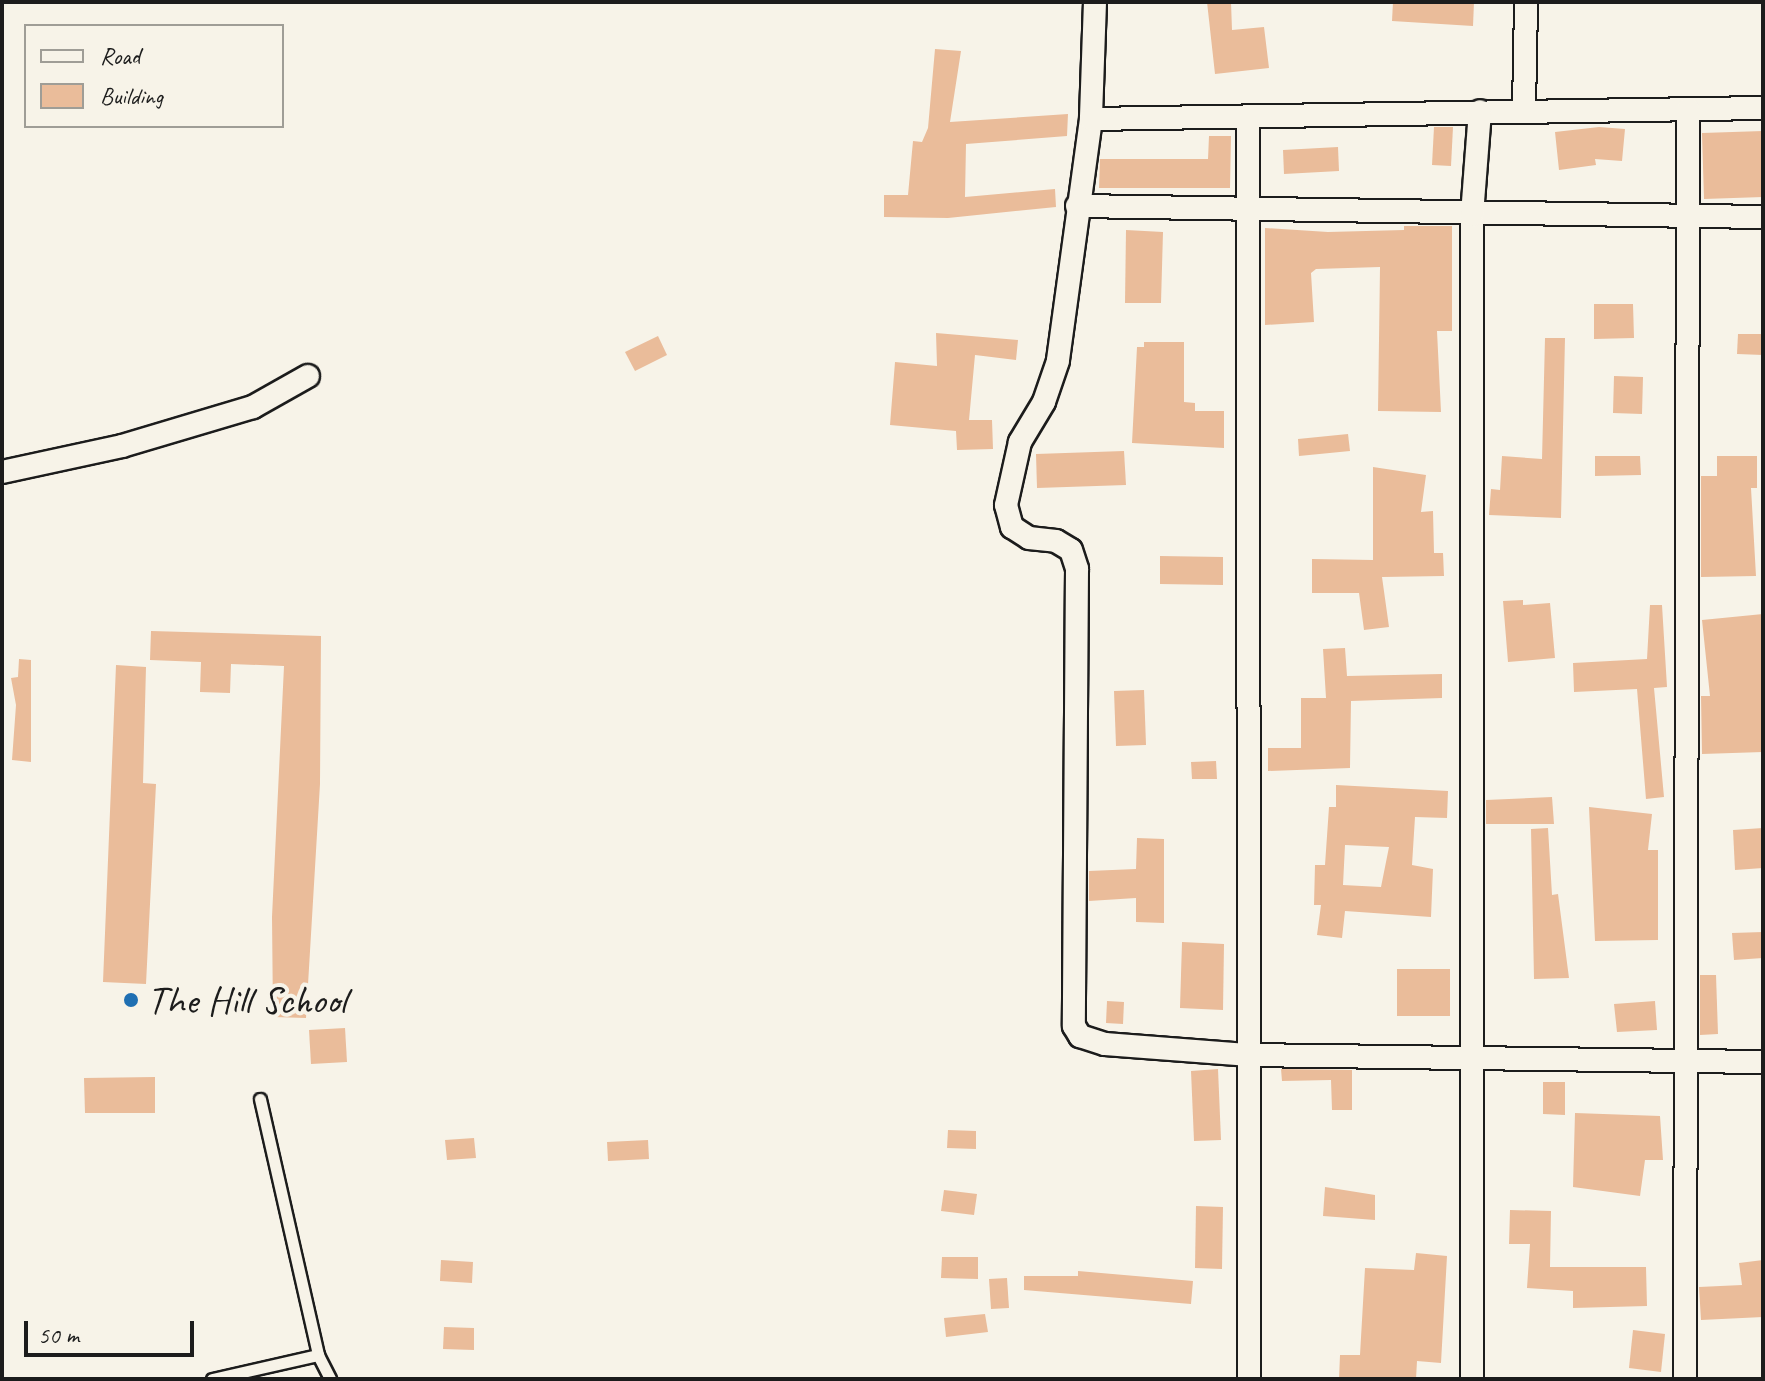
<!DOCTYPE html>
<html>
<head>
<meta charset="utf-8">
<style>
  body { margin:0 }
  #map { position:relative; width:1765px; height:1381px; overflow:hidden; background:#f7f3e8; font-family:Caveat,sans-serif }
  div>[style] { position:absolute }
  .building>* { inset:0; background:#eabc9a }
  .roads { filter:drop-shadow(2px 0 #1c1c1c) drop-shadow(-2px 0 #1c1c1c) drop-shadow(0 2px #1c1c1c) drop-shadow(0 -2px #1c1c1c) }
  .service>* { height:11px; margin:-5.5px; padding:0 5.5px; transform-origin:5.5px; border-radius:5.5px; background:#f7f3e8 }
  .minor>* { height:22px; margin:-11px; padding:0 11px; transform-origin:11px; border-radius:11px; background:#f7f3e8 }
  .dots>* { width:22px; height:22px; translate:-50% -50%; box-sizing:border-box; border:4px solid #f7f3e8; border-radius:50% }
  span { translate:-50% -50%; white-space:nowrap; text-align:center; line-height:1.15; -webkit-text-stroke:8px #f7f3e8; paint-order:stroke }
  .poi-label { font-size:40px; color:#1c1c1c }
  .left { translate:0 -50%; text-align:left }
  .frame { position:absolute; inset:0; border:4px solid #1c1c1c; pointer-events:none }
  .legend { position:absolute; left:24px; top:24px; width:260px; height:104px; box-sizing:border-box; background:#f7f3e8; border:2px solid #9f9d96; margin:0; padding:10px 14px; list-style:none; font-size:24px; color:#1c1c1c }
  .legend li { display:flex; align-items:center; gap:16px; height:40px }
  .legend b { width:40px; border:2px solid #9f9d96 }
  .scale { position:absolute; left:24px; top:1321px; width:170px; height:36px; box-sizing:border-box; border:4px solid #1c1c1c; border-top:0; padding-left:10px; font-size:24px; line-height:28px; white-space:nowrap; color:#1c1c1c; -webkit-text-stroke:6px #f7f3e8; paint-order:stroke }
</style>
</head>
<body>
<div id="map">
  <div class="building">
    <div style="clip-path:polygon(1207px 2px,1231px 2px,1232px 30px,1264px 27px,1269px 68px,1215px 74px)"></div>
    <div style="clip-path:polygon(1393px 2px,1474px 2px,1473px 26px,1392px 21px)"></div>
    <div style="clip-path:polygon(935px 49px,961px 51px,950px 122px,1068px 114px,1067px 136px,966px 144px,965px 197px,1055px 189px,1056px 207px,948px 218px,884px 217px,884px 195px,908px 195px,913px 141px,922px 142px,928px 128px)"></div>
    <div style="clip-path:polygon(1434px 127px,1453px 127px,1451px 166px,1432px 165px)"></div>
    <div style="clip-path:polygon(1599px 127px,1625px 129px,1622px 161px,1595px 159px,1596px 165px,1559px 170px,1555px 132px)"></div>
    <div style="clip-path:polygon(1763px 131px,1763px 197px,1704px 199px,1702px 133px)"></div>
    <div style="clip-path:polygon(1209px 136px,1231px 136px,1230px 188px,1099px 188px,1100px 159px,1208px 159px)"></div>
    <div style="clip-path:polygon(1338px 147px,1339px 171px,1284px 174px,1283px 150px)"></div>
    <div style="clip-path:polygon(1404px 226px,1452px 226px,1452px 331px,1437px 331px,1441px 412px,1378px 411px,1380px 267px,1316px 269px,1311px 273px,1314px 322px,1265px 325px,1265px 228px,1328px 232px,1404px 230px)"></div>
    <div style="clip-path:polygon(1126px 230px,1163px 232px,1161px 303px,1125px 303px)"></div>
    <div style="clip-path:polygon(1594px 304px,1633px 304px,1634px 338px,1594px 339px)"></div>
    <div style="clip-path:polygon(936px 333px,1018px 340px,1016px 360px,975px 355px,969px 420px,992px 420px,993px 449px,957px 450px,956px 431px,890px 425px,895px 362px,937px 366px)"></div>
    <div style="clip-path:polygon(1738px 334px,1763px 334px,1763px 355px,1737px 354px)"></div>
    <div style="clip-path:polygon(658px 336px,667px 355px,635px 371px,625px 352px)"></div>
    <div style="clip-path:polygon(1545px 338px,1565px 338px,1561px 518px,1489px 515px,1491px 489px,1500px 490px,1502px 456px,1542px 459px)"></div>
    <div style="clip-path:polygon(1144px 342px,1184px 342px,1184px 402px,1195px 403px,1195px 411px,1224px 411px,1224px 448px,1132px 443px,1137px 347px,1144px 347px)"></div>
    <div style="clip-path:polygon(1614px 376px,1643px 377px,1642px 414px,1613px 413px)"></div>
    <div style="clip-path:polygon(1348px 434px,1350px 451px,1299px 456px,1298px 439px)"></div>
    <div style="clip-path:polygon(1124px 451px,1126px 485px,1037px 488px,1036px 454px)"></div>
    <div style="clip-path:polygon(1595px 456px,1640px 456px,1641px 475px,1595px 476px)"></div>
    <div style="clip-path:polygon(1717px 456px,1757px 456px,1757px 488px,1751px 488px,1756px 576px,1701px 577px,1701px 476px,1717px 476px)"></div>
    <div style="clip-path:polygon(1373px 467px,1426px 475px,1421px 512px,1433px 511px,1434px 553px,1443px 553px,1444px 576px,1382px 577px,1389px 627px,1364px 630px,1359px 593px,1312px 593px,1312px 559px,1373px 560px)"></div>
    <div style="clip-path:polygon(1160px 556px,1223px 557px,1223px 585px,1160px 584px)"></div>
    <div style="clip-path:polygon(1523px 600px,1523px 605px,1550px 603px,1555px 658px,1508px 662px,1503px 601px)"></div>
    <div style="clip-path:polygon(1650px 605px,1662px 605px,1667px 687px,1654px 688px,1664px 797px,1646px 799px,1637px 689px,1574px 692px,1573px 663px,1647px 659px)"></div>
    <div style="clip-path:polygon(1763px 614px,1763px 752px,1702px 754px,1701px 696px,1710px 696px,1702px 620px)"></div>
    <div style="clip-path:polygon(151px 631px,321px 636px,320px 784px,306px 1018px,273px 1017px,272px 917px,284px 666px,231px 664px,230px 693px,200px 692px,201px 662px,150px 660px)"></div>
    <div style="clip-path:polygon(1345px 648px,1347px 676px,1442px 674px,1442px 698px,1351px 701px,1350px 768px,1268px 771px,1268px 748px,1301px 748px,1301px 698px,1326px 698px,1323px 649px)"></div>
    <div style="clip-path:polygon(19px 659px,31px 660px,31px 762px,12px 760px,16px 705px,11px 678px,18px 677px)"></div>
    <div style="clip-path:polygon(116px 665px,146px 667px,143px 783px,156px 784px,146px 984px,103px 982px)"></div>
    <div style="clip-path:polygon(1144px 690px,1146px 745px,1116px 746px,1114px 691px)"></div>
    <div style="clip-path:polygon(1216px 761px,1217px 779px,1192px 779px,1191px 762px)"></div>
    <div style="clip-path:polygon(evenodd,1336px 785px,1448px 791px,1447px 818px,1415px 817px,1412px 865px,1433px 869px,1431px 917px,1345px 911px,1342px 938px,1317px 935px,1321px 905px,1314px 905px,1315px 865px,1325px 865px,1329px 807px,1336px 807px,1336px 785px,1345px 845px,1389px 847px,1381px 887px,1343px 885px,1345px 845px)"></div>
    <div style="clip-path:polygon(1552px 797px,1554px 824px,1486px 824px,1486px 800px)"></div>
    <div style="clip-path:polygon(1589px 807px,1652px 814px,1648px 850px,1658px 850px,1658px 940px,1595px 941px)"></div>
    <div style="clip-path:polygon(1548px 828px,1552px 895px,1558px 894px,1569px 978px,1534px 979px,1531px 829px)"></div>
    <div style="clip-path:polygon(1763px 828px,1763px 868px,1735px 870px,1733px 830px)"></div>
    <div style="clip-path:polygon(1137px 838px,1164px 839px,1164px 923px,1136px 922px,1136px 898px,1089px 901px,1089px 871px,1136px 869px)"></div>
    <div style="clip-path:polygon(1763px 932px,1763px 958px,1734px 960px,1732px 933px)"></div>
    <div style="clip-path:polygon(1182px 942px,1224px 944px,1223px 1010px,1180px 1008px)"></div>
    <div style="clip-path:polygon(1397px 969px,1450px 969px,1450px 1016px,1397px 1016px)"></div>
    <div style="clip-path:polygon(1700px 975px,1716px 975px,1718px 1034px,1700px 1035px)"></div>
    <div style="clip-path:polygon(1107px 1001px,1124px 1002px,1123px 1024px,1106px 1023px)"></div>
    <div style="clip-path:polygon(1655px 1001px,1657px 1030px,1617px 1032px,1614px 1004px)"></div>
    <div style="clip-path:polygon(345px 1028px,347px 1062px,311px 1064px,309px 1030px)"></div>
    <div style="clip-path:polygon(1218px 1069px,1221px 1140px,1194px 1141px,1191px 1071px)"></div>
    <div style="clip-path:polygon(1281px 1069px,1352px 1070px,1352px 1110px,1332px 1110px,1331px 1080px,1282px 1081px)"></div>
    <div style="clip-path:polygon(155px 1077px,155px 1113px,85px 1113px,84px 1078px)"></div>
    <div style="clip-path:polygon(1543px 1082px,1565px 1082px,1565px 1115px,1543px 1114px)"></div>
    <div style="clip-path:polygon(1575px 1113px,1660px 1116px,1663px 1160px,1645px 1160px,1640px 1196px,1573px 1187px)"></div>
    <div style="clip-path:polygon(948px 1130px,976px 1131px,976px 1149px,947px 1148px)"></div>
    <div style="clip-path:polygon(474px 1138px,476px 1158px,447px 1160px,445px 1140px)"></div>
    <div style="clip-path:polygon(648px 1140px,649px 1159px,608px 1161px,607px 1142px)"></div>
    <div style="clip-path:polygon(1325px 1187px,1375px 1195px,1375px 1220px,1323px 1216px)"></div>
    <div style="clip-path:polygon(944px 1190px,977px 1194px,974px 1215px,941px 1211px)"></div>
    <div style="clip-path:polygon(1196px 1206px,1223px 1207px,1222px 1269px,1195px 1268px)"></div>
    <div style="clip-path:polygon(1510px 1210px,1551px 1211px,1550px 1267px,1646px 1267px,1647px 1306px,1573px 1308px,1573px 1291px,1527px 1288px,1530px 1244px,1509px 1244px)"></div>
    <div style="clip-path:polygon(1416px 1253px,1447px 1256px,1441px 1363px,1417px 1361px,1416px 1379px,1339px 1379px,1340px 1355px,1360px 1355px,1365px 1268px,1414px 1270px)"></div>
    <div style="clip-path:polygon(942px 1257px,978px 1257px,978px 1279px,941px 1278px)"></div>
    <div style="clip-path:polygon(441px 1260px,473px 1262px,472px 1283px,440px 1281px)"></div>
    <div style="clip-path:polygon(1763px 1260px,1763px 1317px,1701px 1320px,1699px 1287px,1742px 1285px,1739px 1263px)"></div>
    <div style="clip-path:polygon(1078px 1271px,1193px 1281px,1191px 1304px,1024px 1290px,1024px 1276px,1078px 1276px)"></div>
    <div style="clip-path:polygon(1007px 1278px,1009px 1308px,991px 1309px,989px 1279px)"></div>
    <div style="clip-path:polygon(985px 1314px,988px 1332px,946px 1337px,944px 1318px)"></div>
    <div style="clip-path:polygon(444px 1327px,474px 1328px,474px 1350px,443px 1349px)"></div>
    <div style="clip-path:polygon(1633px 1330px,1665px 1334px,1661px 1372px,1629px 1368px)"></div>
  </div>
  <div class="roads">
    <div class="service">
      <div style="left:260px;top:1099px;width:262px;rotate:77.2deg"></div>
      <div style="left:212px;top:1379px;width:109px;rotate:-12.8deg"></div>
      <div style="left:318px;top:1355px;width:27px;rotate:63deg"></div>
    </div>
    <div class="minor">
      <div style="left:1095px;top:2px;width:117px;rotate:92deg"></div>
      <div style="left:1091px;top:119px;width:244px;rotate:97.8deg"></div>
      <div style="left:1058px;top:361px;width:43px;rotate:108.9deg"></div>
      <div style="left:1044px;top:402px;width:47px;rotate:121deg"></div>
      <div style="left:1020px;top:442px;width:65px;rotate:102.5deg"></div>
      <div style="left:1006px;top:505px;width:23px;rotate:75deg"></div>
      <div style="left:1012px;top:527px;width:20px;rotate:33deg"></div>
      <div style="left:1029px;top:538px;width:27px;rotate:6deg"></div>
      <div style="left:1056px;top:541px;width:17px;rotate:31deg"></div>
      <div style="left:1071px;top:550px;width:20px;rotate:72deg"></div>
      <div style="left:1077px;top:569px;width:457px;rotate:90.4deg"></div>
      <div style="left:1074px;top:1026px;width:12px;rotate:59deg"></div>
      <div style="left:1080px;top:1036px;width:26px;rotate:18deg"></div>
      <div style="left:1105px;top:1044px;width:142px;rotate:4.4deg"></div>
      <div style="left:1247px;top:1055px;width:516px;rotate:0.78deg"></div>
      <div style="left:1524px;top:109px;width:107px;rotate:-88.9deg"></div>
      <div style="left:1248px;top:118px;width:1261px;rotate:89.95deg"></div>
      <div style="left:1091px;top:119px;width:672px;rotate:-0.94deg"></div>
      <div style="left:1077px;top:206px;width:686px;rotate:0.92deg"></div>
      <div style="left:2px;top:472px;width:123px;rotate:-12.2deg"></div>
      <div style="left:122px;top:446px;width:137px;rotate:-16.6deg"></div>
      <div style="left:253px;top:407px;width:63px;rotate:-29.4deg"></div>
      <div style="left:1472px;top:1379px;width:1164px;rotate:-90deg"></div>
      <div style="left:1472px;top:215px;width:104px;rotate:-85.6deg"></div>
      <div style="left:1685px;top:1379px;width:1270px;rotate:-89.86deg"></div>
    </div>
  </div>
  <div class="dots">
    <div style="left:131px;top:1000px;background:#1f6fb2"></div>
  </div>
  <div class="poi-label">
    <span class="left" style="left:147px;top:1000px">The Hill School</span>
  </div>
  <div class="frame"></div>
  <ul class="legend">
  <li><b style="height:10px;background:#f7f3e8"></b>Road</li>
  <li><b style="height:22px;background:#eabc9a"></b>Building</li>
  </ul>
  <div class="scale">50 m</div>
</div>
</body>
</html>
